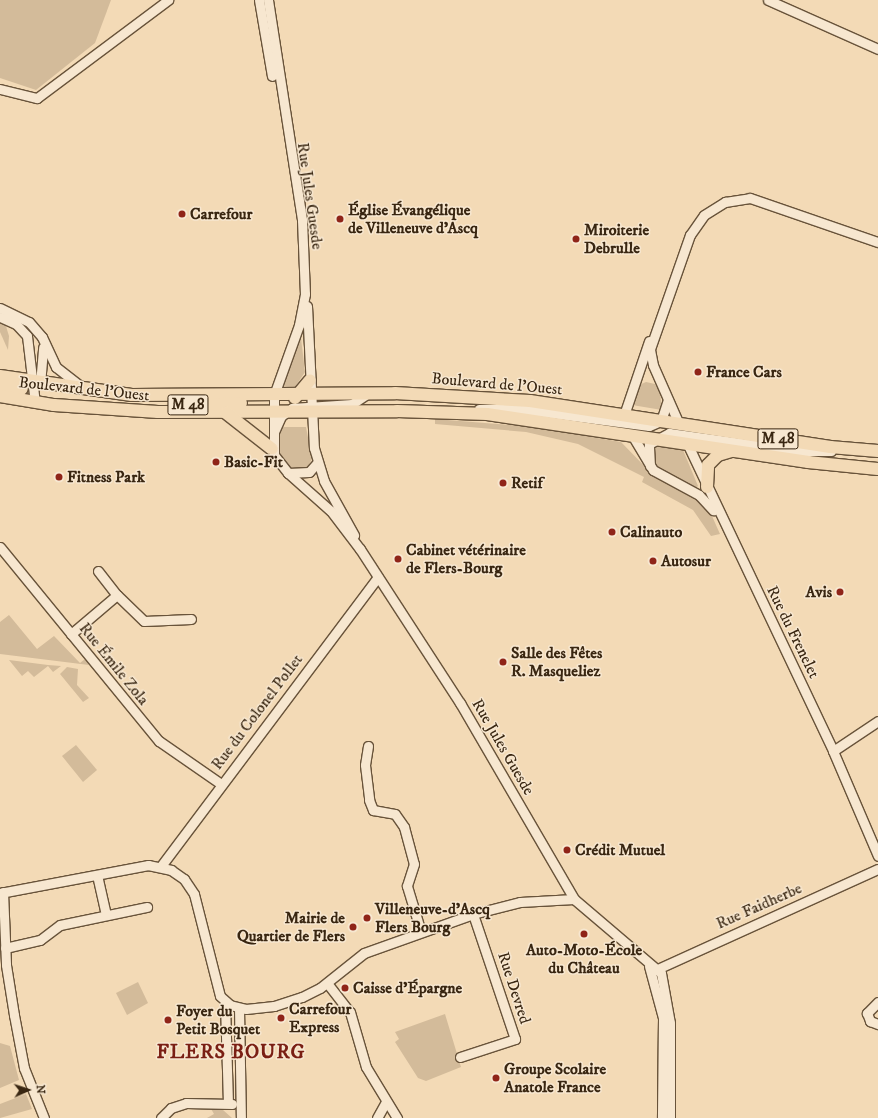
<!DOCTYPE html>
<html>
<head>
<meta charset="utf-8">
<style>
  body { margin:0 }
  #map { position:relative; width:878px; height:1118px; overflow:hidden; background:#f3dab6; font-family:"IM FELL DW Pica",serif }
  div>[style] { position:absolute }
  .green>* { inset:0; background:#d3bb9a }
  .roads { filter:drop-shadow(1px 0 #68533a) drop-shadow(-1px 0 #68533a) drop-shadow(0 1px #68533a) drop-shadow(0 -1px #68533a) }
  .minor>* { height:9px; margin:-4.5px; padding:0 4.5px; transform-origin:4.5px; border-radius:4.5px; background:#f7e7d0 }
  .major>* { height:12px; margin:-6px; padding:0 6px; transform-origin:6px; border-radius:6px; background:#f3dab6 }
  .dots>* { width:11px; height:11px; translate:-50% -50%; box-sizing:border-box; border:2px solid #f7e7d0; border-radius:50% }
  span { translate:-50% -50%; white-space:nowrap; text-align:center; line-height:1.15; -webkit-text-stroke:3px #f7e7d0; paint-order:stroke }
  .shield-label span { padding:1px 3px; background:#f7e7d0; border:1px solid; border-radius:3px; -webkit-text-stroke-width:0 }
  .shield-label { font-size:15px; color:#392611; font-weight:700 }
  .street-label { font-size:16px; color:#392611 }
  .poi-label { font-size:16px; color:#392611; font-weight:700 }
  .left { translate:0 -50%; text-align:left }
  .right { translate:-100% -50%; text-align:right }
  .district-label { font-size:20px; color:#7a1f14; font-weight:700; letter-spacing:1px }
  .north { position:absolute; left:8px; top:1070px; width:40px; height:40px; -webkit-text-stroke:3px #f7e7d0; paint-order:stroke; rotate:87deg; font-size:11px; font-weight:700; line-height:16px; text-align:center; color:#392611 }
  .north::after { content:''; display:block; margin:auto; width:14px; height:18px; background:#392611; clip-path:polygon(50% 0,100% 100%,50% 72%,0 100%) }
</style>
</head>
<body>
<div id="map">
  <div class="green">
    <div style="clip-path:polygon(0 0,111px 0,95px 43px,36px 90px,0 78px)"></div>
    <div style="clip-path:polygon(0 322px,5px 323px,9px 336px,8px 350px,0 332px)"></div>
    <div style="clip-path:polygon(301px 338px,305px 372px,295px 387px,283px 388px)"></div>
    <div style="clip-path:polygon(646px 382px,655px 384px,660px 392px,662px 410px,632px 405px,637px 386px)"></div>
    <div style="clip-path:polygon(435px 419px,535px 427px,621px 442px,655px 477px,708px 507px,720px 534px,711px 536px,693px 510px,642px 482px,644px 477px,578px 444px,526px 432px,435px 424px)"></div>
    <div style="clip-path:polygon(278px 427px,306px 427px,312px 459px,307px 468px,293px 470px,285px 463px,277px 450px)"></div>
    <div style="clip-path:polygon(656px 446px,683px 450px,698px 486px,694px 489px,661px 473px,654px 464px,653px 452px)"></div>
    <div style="clip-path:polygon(9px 615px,37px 649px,54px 636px,80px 663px,85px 659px,89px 665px,0 654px,0 622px)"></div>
    <div style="clip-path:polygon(9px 660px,48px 665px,61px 666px,53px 672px,48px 666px,34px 677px,28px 671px,22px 676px)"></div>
    <div style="clip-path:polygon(67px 667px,78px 669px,77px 685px,89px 698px,83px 702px,60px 674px)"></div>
    <div style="clip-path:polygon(76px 745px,97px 770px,83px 782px,62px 756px)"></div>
    <div style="clip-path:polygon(138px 982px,148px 1003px,127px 1015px,116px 993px)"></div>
    <div style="clip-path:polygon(445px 1014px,461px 1067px,426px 1081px,418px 1078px,395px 1042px,399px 1039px,395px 1032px)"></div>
    <div style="clip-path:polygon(0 1043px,10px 1046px,19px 1080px,0 1088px)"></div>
    <div style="clip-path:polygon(26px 1094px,32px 1109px,0 1118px,0 1104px)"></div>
    <div style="clip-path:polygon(210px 1107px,223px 1110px,232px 1118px,207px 1118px,214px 1114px)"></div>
  </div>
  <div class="roads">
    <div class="minor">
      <div style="left:259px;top:0;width:77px;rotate:80.3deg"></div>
      <div style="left:268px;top:0;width:223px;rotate:81.2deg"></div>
      <div style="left:302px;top:220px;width:74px;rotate:87.7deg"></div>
      <div style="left:305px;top:294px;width:32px;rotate:101deg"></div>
      <div style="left:299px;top:325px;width:74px;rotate:109.7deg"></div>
      <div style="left:274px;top:395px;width:60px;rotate:90deg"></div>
      <div style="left:274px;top:455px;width:23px;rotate:52deg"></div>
      <div style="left:288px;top:473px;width:57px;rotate:41.5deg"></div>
      <div style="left:331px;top:511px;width:48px;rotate:52.7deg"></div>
      <div style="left:360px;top:549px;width:184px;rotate:57deg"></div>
      <div style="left:460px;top:703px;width:227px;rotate:59.8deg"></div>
      <div style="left:574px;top:899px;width:114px;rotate:40.4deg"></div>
      <div style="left:661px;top:973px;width:51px;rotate:79.8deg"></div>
      <div style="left:670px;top:1023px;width:95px;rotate:90deg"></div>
      <div style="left:768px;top:0;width:120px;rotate:24deg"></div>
      <div style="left:0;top:89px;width:38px;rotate:14deg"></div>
      <div style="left:37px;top:98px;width:164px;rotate:-36.8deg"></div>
      <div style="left:307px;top:306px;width:142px;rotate:87.2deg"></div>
      <div style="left:314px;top:448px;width:34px;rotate:73deg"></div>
      <div style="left:324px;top:481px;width:62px;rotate:60.9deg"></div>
      <div style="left:0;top:308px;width:32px;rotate:26deg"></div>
      <div style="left:29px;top:322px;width:20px;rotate:49deg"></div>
      <div style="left:42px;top:337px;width:33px;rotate:65deg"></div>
      <div style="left:56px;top:367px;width:31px;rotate:38deg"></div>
      <div style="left:0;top:317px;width:17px;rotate:24deg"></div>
      <div style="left:16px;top:324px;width:16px;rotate:47deg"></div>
      <div style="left:27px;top:336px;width:67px;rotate:83.2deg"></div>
      <div style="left:40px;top:384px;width:37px;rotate:-85deg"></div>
      <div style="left:479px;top:409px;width:41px"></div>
      <div style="left:520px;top:409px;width:130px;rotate:7.5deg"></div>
      <div style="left:649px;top:426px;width:13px;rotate:-23deg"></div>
      <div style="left:661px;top:421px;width:22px;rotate:-72deg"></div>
      <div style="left:624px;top:415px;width:78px;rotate:-71.3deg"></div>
      <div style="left:679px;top:424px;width:64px;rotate:-113.8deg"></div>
      <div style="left:653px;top:365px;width:16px;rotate:-101deg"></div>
      <div style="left:650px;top:349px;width:121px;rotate:-70.7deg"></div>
      <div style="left:690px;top:235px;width:24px;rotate:-55deg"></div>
      <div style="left:704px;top:215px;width:25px;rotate:-32deg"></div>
      <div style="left:725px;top:202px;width:25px;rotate:-9deg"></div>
      <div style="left:750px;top:198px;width:135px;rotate:19deg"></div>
      <div style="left:274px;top:432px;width:17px;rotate:-66deg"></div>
      <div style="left:281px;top:416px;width:14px;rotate:-36deg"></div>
      <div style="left:292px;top:408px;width:60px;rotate:-3.8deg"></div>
      <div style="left:352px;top:404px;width:18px;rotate:-34deg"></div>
      <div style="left:632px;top:435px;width:41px;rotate:59deg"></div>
      <div style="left:653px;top:470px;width:52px;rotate:28.5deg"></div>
      <div style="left:699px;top:495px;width:21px;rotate:47deg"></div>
      <div style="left:687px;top:443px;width:341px;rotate:64.6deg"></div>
      <div style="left:650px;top:466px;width:22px;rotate:-93deg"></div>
      <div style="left:649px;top:444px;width:23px;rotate:-29deg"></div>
      <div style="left:669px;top:433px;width:131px;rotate:7.9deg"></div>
      <div style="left:799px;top:451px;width:32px"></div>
      <div style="left:288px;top:473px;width:21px;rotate:-3deg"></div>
      <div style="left:309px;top:472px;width:13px;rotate:-48deg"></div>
      <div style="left:0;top:547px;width:251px;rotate:50.7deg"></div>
      <div style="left:159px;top:741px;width:75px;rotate:34.7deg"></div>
      <div style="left:98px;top:571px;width:31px;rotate:52deg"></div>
      <div style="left:71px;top:634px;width:60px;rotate:-40.3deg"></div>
      <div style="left:117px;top:595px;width:37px;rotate:44deg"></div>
      <div style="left:144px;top:621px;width:47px;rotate:-2.4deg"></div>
      <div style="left:878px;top:721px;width:54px;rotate:146.3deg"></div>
      <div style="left:833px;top:751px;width:114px;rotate:66.8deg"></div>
      <div style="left:368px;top:746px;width:19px;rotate:99deg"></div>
      <div style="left:365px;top:765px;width:35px;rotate:83deg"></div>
      <div style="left:369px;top:800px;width:11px;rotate:68deg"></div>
      <div style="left:373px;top:810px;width:22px;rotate:10deg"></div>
      <div style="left:395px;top:814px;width:16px;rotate:55deg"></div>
      <div style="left:404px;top:827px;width:38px;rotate:75deg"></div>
      <div style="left:414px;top:864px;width:23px;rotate:108deg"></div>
      <div style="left:407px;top:886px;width:48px;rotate:73.1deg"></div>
      <div style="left:161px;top:866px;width:361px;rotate:-53.1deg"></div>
      <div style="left:97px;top:875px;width:41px;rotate:77.3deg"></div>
      <div style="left:3px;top:892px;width:73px;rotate:87.6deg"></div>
      <div style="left:6px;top:965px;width:51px;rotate:80.9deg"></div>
      <div style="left:14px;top:1015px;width:54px;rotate:79.3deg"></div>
      <div style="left:24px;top:1068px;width:54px;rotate:68.2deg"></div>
      <div style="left:0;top:893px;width:151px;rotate:-10.7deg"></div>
      <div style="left:148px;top:865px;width:24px;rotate:12deg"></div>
      <div style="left:171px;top:870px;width:16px;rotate:35deg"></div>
      <div style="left:184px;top:879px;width:18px;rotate:56deg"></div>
      <div style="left:194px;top:894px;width:105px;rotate:75.7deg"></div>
      <div style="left:220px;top:996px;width:13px;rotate:42deg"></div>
      <div style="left:230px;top:1005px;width:16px;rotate:14deg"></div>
      <div style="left:246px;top:1009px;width:28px;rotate:-6deg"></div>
      <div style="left:274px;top:1006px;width:29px;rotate:-18deg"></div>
      <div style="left:302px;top:997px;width:20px;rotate:-27deg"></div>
      <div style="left:320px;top:988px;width:56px;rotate:-38.5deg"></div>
      <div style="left:364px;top:953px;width:116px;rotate:-19.7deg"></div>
      <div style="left:473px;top:914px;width:49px;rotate:-14.3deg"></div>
      <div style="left:520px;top:902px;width:54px;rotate:-3.2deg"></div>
      <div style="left:5px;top:948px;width:36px;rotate:-13deg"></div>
      <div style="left:40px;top:940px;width:25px;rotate:-37deg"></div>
      <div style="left:60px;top:925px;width:89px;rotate:-11.7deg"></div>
      <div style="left:649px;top:966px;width:54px;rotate:74.9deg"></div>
      <div style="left:663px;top:1018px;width:100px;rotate:90.6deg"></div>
      <div style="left:653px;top:971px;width:247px;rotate:-24.4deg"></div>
      <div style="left:327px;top:983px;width:37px;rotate:52deg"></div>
      <div style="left:350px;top:1012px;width:57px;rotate:73.8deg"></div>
      <div style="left:366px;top:1067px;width:60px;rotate:58.7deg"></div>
      <div style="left:878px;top:1002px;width:16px;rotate:135deg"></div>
      <div style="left:867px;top:1013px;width:9px;rotate:69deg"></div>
      <div style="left:870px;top:1021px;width:9px;rotate:21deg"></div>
      <div style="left:225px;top:1003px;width:99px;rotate:88.3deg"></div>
      <div style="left:239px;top:1008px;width:110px;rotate:89deg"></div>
      <div style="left:460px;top:1057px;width:58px;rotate:-18.1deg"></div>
      <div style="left:515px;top:1039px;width:132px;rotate:-108.6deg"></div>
      <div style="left:161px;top:1118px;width:14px;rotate:-45deg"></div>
      <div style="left:171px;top:1108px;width:16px;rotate:-18deg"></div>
      <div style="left:186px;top:1103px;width:46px;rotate:1.2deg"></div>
      <div style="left:377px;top:1118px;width:18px;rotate:-61deg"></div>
    </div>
    <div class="major">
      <div style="left:0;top:376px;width:133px;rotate:8.2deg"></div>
      <div style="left:132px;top:395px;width:263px;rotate:-0.4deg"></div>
      <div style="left:395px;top:393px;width:135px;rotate:3.4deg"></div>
      <div style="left:530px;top:401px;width:304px;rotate:8.7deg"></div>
      <div style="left:830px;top:447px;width:48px;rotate:4.8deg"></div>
      <div style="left:0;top:385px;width:22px;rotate:10deg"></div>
      <div style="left:0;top:396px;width:55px;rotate:9.5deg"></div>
      <div style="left:54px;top:405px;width:104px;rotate:3.9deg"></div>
      <div style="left:158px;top:412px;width:239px;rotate:-0.2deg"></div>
      <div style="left:397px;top:411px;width:90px;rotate:1.9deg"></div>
      <div style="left:487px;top:414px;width:325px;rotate:8.5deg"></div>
      <div style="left:808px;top:462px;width:70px;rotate:5.7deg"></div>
      <div style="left:295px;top:398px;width:23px;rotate:-50deg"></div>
      <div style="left:202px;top:405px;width:39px;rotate:-3deg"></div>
      <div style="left:226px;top:413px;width:58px;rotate:38deg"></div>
      <div style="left:707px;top:487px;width:22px;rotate:-87deg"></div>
      <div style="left:708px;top:465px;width:14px;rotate:-45deg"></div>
      <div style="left:718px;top:455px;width:14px;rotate:-17deg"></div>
    </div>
  </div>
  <div class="dots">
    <div style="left:182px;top:214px;background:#8f2418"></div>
    <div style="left:340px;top:219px;background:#8f2418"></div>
    <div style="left:576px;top:239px;background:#8f2418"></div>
    <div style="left:698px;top:372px;background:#8f2418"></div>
    <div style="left:216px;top:462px;background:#8f2418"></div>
    <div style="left:59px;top:477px;background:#8f2418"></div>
    <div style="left:503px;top:483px;background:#8f2418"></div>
    <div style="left:612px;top:532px;background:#8f2418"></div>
    <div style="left:398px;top:559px;background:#8f2418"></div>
    <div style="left:653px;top:561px;background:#8f2418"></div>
    <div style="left:840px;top:592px;background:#8f2418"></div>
    <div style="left:503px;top:662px;background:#8f2418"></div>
    <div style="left:567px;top:850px;background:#8f2418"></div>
    <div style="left:367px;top:918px;background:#8f2418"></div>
    <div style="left:353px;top:927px;background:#8f2418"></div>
    <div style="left:584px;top:934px;background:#8f2418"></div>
    <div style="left:345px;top:988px;background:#8f2418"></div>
    <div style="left:281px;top:1018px;background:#8f2418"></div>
    <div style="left:168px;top:1020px;background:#8f2418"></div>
    <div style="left:496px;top:1078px;background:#8f2418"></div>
  </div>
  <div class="shield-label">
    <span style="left:188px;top:405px">M 48</span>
    <span style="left:778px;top:439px">M 48</span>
  </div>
  <div class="street-label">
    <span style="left:310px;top:196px;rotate:82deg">Rue Jules Guesde</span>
    <span style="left:497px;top:384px;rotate:5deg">Boulevard de l'Ouest</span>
    <span style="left:84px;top:389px;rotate:6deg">Boulevard de l'Ouest</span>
    <span style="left:793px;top:632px;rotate:64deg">Rue du Frenelet</span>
    <span style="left:114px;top:664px;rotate:51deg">Rue Émile Zola</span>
    <span style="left:257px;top:712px;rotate:-53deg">Rue du Colonel Pollet</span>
    <span style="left:503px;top:747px;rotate:60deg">Rue Jules Guesde</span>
    <span style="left:759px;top:906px;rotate:-24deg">Rue Faidherbe</span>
    <span style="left:514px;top:988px;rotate:72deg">Rue Devred</span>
  </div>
  <div class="poi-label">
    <span class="left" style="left:348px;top:219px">Église Évangélique<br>de Villeneuve d'Ascq</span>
    <span class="left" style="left:190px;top:214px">Carrefour</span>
    <span class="left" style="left:584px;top:239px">Miroiterie<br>Debrulle</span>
    <span class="left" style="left:706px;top:372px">France Cars</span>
    <span class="left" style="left:224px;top:462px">Basic-Fit</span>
    <span class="left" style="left:67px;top:477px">Fitness Park</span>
    <span class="left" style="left:511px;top:483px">Retif</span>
    <span class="left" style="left:620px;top:532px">Calinauto</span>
    <span class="left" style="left:406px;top:559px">Cabinet vétérinaire<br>de Flers-Bourg</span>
    <span class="left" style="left:661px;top:561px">Autosur</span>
    <span class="right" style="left:832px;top:592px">Avis</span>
    <span class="left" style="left:511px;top:662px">Salle des Fêtes<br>R. Masqueliez</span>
    <span class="left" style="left:575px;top:850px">Crédit Mutuel</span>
    <span class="left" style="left:375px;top:918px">Villeneuve-d'Ascq<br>Flers Bourg</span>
    <span class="right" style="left:345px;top:927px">Mairie de<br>Quartier de Flers</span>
    <span style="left:584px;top:959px">Auto-Moto-École<br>du Château</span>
    <span class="left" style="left:353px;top:988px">Caisse d'Épargne</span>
    <span class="left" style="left:289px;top:1018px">Carrefour<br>Express</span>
    <span class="left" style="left:176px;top:1020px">Foyer du<br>Petit Bosquet</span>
    <span class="left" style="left:504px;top:1078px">Groupe Scolaire<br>Anatole France</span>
  </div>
  <div class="district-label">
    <span style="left:231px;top:1052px">FLERS BOURG</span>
  </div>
  <div class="north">N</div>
</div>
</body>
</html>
